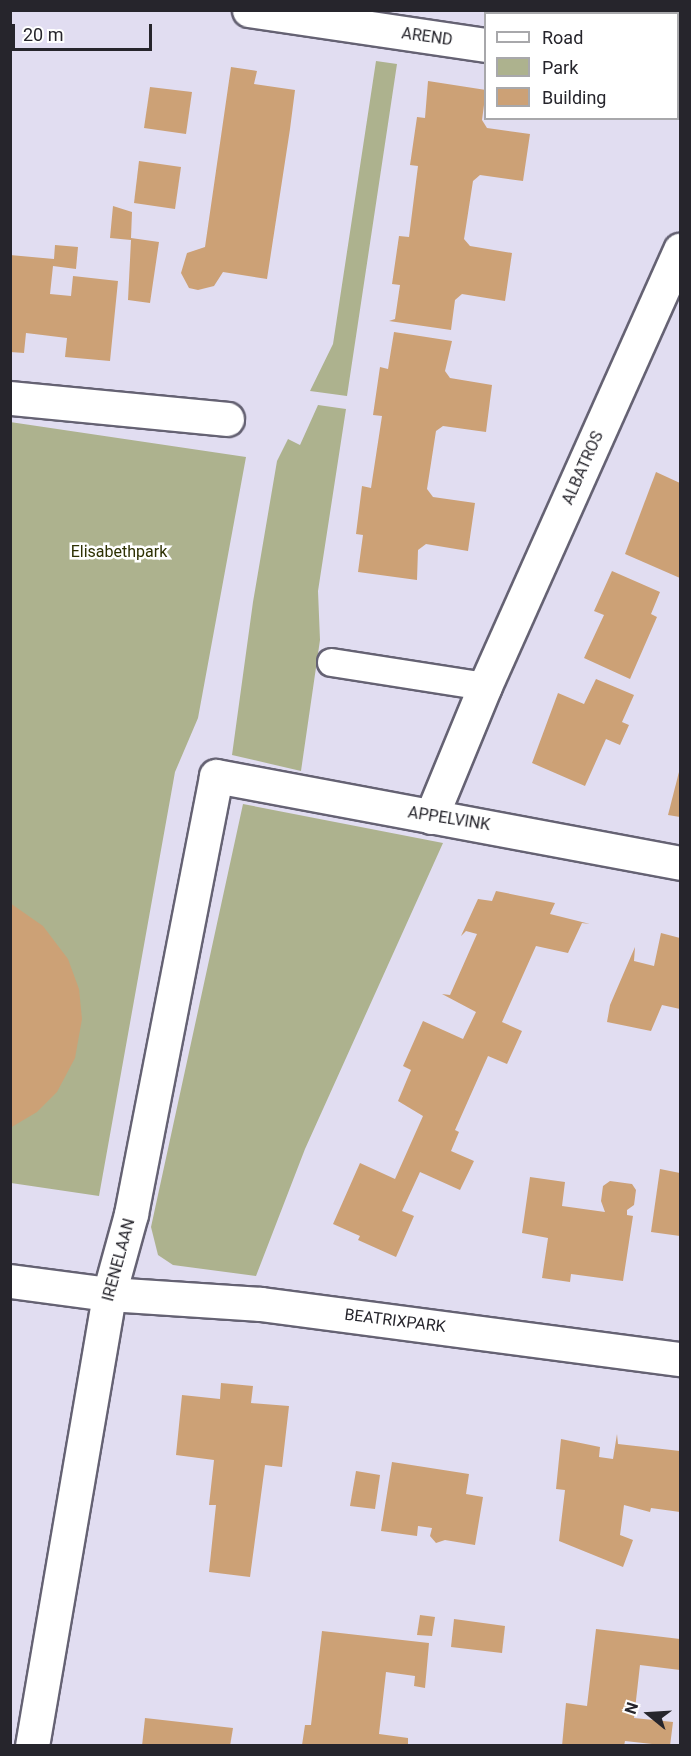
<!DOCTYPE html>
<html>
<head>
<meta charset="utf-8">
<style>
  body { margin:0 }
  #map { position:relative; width:691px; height:1756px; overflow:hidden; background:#e1ddf1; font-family:Roboto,sans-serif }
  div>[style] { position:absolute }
  .green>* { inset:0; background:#adb28e }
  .building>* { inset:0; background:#cca176 }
  .roads { filter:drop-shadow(2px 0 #656273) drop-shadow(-2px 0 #656273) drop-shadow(0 2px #656273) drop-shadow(0 -2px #656273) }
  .service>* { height:27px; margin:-13.5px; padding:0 13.5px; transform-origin:13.5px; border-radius:13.5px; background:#fff }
  .minor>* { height:33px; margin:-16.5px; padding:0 16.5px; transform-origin:16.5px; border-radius:16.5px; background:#fff }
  span { translate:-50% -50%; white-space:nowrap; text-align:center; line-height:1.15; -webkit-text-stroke:5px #fff; paint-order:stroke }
  .street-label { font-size:16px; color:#26252c }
  .park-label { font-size:16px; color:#2e3103 }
  .frame { position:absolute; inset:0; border:12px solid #26252c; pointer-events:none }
  .legend { position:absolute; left:484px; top:12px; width:195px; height:108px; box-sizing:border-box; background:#fff; border:2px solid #a8a8ab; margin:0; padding:8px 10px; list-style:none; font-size:18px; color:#26252c }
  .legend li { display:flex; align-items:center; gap:12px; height:30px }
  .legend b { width:30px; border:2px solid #a8a8ab }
  .north { position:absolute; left:619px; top:1684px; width:60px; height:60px; -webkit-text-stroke:4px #fff; paint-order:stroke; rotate:288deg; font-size:16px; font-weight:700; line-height:24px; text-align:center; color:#26252c }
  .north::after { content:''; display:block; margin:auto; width:21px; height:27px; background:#26252c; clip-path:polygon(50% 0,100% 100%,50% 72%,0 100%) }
  .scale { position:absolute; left:12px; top:24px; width:140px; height:27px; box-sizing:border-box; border:3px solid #26252c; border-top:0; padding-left:8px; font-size:18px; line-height:21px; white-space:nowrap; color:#26252c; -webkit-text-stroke:4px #fff; paint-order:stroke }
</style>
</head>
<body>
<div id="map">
  <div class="green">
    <div style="clip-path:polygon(590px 11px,680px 11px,680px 47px,678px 14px,590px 13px)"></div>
    <div style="clip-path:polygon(376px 61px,397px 64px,347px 396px,310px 391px,333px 344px)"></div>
    <div style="clip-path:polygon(318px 405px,346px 409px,318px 591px,320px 640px,301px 771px,232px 755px,253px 602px,277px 461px,288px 439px,300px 445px)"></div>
    <div style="clip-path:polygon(10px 422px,246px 457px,198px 718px,175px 772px,99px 1196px,11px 1183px)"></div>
    <div style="clip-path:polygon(243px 804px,443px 843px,305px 1149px,256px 1276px,173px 1265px,158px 1255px,151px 1227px)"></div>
  </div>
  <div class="building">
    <div style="clip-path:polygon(231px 67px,257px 71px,254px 84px,295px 90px,290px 129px,267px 279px,223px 272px,214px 286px,198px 290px,189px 288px,181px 273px,187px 253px,205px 247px)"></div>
    <div style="clip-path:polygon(428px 81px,486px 90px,482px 120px,487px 128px,530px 134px,523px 181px,480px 175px,473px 181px,464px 239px,470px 246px,512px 253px,505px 301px,462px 294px,455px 300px,451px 330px,389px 321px,395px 319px,400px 285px,392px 284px,399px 236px,409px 237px,418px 166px,410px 165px,417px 117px,425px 118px)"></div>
    <div style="clip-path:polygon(150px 87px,192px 92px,186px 134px,144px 128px)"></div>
    <div style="clip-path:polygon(139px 161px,181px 167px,175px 209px,134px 203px)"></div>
    <div style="clip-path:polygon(113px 206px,132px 212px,131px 238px,159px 242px,150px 303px,128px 300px,131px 240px,110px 238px)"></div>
    <div style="clip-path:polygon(55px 245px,78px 247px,76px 269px,53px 266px,50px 294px,71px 296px,73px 276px,118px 281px,110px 361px,65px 357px,67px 338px,26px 333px,24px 353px,10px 352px,10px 255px,54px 259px)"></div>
    <div style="clip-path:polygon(394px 332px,452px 341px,445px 371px,450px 378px,492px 385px,486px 432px,443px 426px,436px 431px,427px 489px,433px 497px,475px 503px,468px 551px,426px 544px,418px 550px,417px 580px,358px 572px,363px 535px,356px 534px,362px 486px,371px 488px,382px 416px,373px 415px,380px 367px,388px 369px)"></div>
    <div style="clip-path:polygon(656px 472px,680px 483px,680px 578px,625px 554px)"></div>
    <div style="clip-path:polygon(612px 571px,660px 592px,651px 614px,657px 617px,630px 679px,584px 658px,604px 615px,594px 611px)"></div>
    <div style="clip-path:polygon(596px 679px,634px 695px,622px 722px,629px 725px,620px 745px,606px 739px,585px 786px,532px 763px,558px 693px,584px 704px)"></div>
    <div style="clip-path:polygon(680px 768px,680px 817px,668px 815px)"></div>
    <div style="clip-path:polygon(496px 891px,555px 903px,550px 914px,590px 924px,582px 923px,568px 953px,536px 946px,502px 1022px,522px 1031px,507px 1064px,488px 1056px,455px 1130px,459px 1132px,451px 1151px,474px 1161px,460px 1190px,420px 1172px,402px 1211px,414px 1216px,396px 1257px,358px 1240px,360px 1236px,333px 1224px,360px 1163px,395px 1179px,423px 1116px,398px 1101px,411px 1070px,403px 1066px,423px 1021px,463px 1039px,476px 1012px,442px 994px,450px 995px,477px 934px,466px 931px,461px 936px,478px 899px,492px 901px)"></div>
    <div style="clip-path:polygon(10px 903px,43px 926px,68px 959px,79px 989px,82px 1019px,75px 1058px,57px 1092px,37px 1112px,10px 1128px)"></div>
    <div style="clip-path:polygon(661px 933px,680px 938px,680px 1009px,662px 1005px,651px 1031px,607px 1022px,610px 1005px,635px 947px,634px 961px,654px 966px)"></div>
    <div style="clip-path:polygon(660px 1169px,680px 1173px,680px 1236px,651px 1232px)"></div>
    <div style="clip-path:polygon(530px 1177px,565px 1182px,562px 1206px,605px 1212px,601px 1201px,603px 1186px,610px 1181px,632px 1184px,636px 1190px,634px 1205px,627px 1210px,627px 1215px,633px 1216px,623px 1281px,571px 1274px,570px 1282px,542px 1278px,548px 1238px,522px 1233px)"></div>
    <div style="clip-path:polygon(221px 1383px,253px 1386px,251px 1403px,289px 1406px,282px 1467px,265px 1465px,250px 1577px,209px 1572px,216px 1505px,209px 1505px,214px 1460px,176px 1455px,182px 1395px,220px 1399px)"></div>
    <div style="clip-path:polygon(617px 1434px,618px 1444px,680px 1451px,680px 1512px,651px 1508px,650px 1512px,624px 1505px,620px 1535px,633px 1540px,623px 1567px,559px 1541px,565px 1490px,556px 1489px,561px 1439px,600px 1447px,599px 1457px,613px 1459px)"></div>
    <div style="clip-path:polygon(392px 1462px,469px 1474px,466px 1494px,483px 1497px,475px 1545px,445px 1540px,436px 1543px,430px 1536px,432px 1528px,418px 1526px,417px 1536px,381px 1531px)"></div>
    <div style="clip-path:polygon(356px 1471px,380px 1475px,375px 1509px,350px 1506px)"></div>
    <div style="clip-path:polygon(420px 1615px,435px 1617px,432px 1636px,417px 1635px)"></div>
    <div style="clip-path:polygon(454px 1619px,505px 1626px,502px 1653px,451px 1647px)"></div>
    <div style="clip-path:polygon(596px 1629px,680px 1639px,680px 1670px,640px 1665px,634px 1718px,673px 1722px,670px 1746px,625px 1741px,624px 1746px,562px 1746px,566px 1703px,587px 1706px)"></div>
    <div style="clip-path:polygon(322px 1631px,429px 1643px,425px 1688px,414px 1686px,415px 1676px,386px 1672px,379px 1734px,408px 1738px,408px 1746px,302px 1745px,305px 1725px,311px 1725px)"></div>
    <div style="clip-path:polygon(145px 1718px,233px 1728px,230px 1746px,142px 1746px)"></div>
  </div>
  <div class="roads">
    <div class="service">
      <div style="left:331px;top:662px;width:156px;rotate:8.9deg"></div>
    </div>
    <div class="minor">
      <div style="left:249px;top:10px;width:240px;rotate:8.4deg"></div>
      <div style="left:678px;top:75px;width:2px"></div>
      <div style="left:10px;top:398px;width:218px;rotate:5.5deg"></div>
      <div style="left:431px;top:817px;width:142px;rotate:-67.6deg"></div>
      <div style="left:485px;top:686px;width:478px;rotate:-65.9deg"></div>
      <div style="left:10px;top:1281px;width:100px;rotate:7.5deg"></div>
      <div style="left:109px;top:1294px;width:152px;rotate:3.8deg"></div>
      <div style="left:261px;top:1304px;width:423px;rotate:7.5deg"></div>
      <div style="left:32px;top:1746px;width:459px;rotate:-80.3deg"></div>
      <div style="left:109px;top:1294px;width:83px;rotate:-74.6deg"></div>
      <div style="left:131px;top:1214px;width:446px;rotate:-79deg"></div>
      <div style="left:216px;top:776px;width:472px;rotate:10.6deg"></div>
    </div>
  </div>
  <div class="street-label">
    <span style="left:427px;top:37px;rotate:8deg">AREND</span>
    <span style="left:583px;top:468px;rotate:-66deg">ALBATROS</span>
    <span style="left:449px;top:819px;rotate:9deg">APPELVINK</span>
    <span style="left:119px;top:1260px;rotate:-75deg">IRENELAAN</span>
    <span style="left:395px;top:1321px;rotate:7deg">BEATRIXPARK</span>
  </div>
  <div class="park-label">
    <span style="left:119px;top:552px">Elisabethpark</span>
  </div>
  <div class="frame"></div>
  <ul class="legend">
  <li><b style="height:8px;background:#fff"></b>Road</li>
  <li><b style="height:16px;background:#adb28e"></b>Park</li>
  <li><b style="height:16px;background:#cca176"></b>Building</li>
  </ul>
  <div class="north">N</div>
  <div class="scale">20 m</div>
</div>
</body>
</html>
